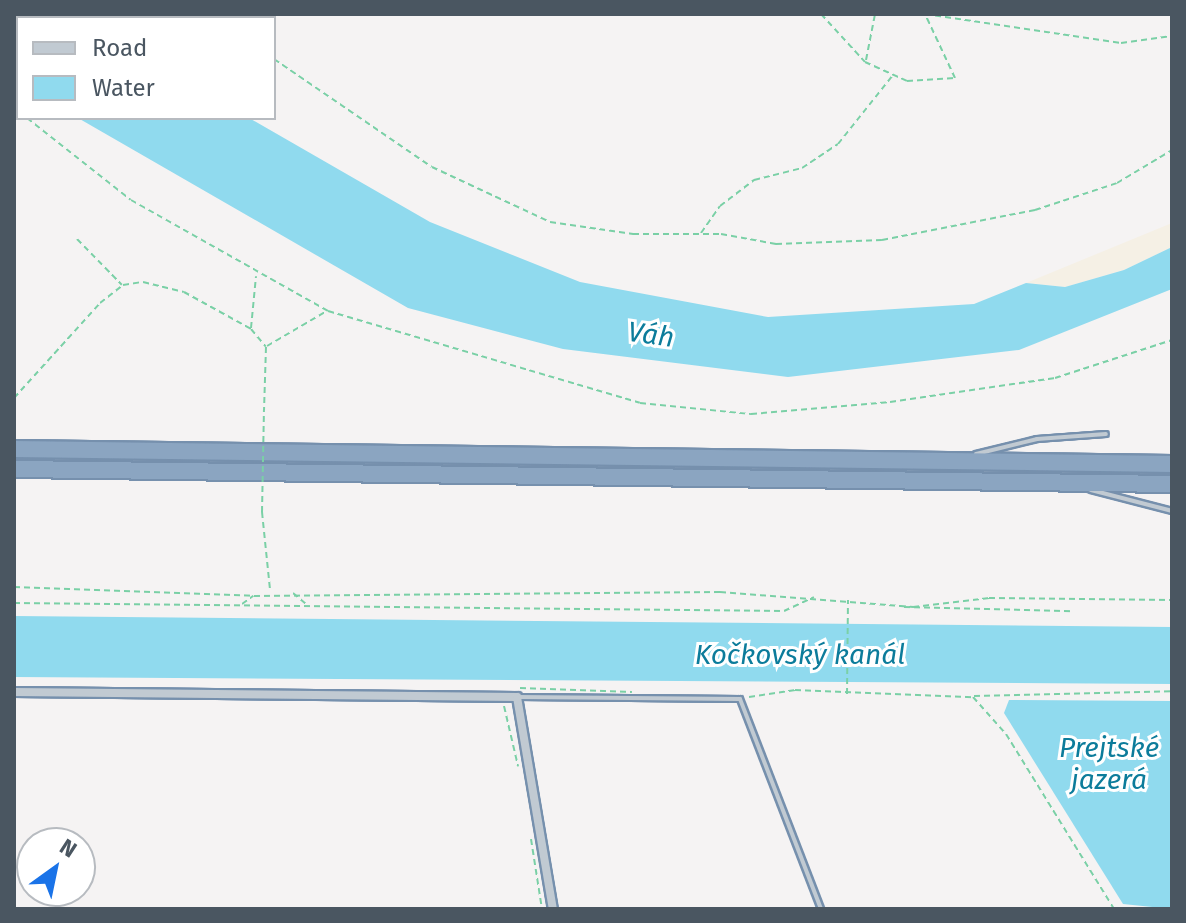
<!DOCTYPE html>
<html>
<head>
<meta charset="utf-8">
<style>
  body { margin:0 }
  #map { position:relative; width:1186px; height:923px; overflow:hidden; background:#f5f3f3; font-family:"Fira Sans",sans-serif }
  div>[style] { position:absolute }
  .sand>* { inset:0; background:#f5f0e5 }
  .water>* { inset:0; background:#90daee }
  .path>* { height:2px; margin-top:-1px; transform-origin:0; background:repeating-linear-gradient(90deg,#7ad0a6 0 6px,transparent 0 10px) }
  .roads { filter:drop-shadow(2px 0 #7690ad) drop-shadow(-2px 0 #7690ad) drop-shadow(0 2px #7690ad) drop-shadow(0 -2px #7690ad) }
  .service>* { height:4px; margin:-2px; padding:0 2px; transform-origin:2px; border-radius:2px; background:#c1cad2 }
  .minor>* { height:8px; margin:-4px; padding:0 4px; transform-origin:4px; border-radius:4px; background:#c1cad2 }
  .motorway>* { height:16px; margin:-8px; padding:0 8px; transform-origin:8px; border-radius:8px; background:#8ba5c1 }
  .path-bridge>* { height:2px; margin-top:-1px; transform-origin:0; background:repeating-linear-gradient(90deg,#7ad0a6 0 6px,transparent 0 10px) }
  span { translate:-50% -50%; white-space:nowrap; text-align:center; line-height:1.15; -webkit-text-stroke:6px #fff; paint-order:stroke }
  .water-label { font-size:28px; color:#0c7c9b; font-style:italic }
  .frame { position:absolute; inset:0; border:16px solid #4a5661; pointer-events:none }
  .legend { position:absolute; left:16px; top:16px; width:260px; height:104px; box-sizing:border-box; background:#fff; border:2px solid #b7bbc0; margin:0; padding:10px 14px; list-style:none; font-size:24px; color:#4a5661 }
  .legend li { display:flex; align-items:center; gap:16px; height:40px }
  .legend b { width:40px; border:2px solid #b7bbc0 }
  .north { position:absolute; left:16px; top:827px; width:80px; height:80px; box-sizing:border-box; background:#fff; border:2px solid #b7bbc0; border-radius:50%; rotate:33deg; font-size:22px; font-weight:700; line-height:32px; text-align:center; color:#4a5661 }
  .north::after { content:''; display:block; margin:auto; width:28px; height:36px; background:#1a73e8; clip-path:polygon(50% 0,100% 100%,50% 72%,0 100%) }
</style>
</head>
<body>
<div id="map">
  <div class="sand">
    <div style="clip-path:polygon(1172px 223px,1172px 247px,1124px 270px,1065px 287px,1026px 283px)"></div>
  </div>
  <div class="water">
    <div style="clip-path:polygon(14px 14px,120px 14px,124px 18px,18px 18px,18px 61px)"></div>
    <div style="clip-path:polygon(78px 118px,249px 118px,430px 222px,580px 282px,768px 317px,974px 304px,1026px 283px,1065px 287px,1124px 270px,1172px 247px,1172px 289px,1019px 350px,788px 377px,563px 349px,408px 308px)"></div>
    <div style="clip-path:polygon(14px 616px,1172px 627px,1172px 684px,14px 677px)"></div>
    <div style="clip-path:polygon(1009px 700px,1172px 701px,1172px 909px,1123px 904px,1004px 713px)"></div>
  </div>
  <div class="path">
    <div style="left:821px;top:14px;width:65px;rotate:47.5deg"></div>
    <div style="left:865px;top:62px;width:46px;rotate:24.3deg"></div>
    <div style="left:907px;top:81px;width:48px;rotate:-3.6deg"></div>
    <div style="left:955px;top:78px;width:71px;rotate:-115.1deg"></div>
    <div style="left:925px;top:14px;width:198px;rotate:8.4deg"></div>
    <div style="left:1121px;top:43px;width:51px;rotate:-7.8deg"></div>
    <div style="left:231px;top:18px;width:4px;rotate:-76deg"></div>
    <div style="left:274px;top:59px;width:191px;rotate:34.4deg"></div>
    <div style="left:432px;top:167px;width:130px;rotate:25deg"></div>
    <div style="left:550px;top:222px;width:84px;rotate:8.2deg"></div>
    <div style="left:633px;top:234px;width:88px"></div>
    <div style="left:721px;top:234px;width:56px;rotate:10.3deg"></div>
    <div style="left:776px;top:244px;width:106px;rotate:-2.2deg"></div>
    <div style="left:882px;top:240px;width:156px;rotate:-11.1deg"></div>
    <div style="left:1035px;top:210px;width:86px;rotate:-18.2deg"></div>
    <div style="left:1117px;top:183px;width:64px;rotate:-31deg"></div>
    <div style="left:866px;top:60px;width:47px;rotate:-78.9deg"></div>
    <div style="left:14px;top:108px;width:5px;rotate:37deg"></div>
    <div style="left:27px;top:118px;width:132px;rotate:38.3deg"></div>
    <div style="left:131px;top:200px;width:226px;rotate:29.4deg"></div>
    <div style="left:328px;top:311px;width:325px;rotate:16.4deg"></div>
    <div style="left:640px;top:403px;width:112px;rotate:5.7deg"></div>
    <div style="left:751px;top:414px;width:140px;rotate:-4.9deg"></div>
    <div style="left:890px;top:402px;width:167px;rotate:-8.3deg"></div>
    <div style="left:1055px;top:378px;width:123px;rotate:-18deg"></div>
    <div style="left:701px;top:233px;width:33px;rotate:-55deg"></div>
    <div style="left:720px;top:206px;width:43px;rotate:-37.4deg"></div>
    <div style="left:754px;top:180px;width:49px;rotate:-14deg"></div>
    <div style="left:802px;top:168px;width:43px;rotate:-33.7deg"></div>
    <div style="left:838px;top:144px;width:88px;rotate:-51.4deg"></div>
    <div style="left:77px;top:239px;width:64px;rotate:45.6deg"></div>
    <div style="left:251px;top:328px;width:52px;rotate:-84.5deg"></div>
    <div style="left:267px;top:346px;width:69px;rotate:-30.3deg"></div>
    <div style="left:14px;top:398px;width:128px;rotate:-47.8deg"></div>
    <div style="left:100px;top:303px;width:29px;rotate:-38deg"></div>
    <div style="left:123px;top:285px;width:20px;rotate:-9deg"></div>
    <div style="left:143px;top:282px;width:42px;rotate:13.7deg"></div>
    <div style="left:184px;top:292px;width:77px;rotate:28.9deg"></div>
    <div style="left:251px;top:329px;width:23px;rotate:50deg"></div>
    <div style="left:266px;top:347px;width:63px;rotate:91.8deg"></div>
    <div style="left:262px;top:512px;width:77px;rotate:84.1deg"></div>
    <div style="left:14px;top:587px;width:240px;rotate:2.1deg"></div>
    <div style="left:254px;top:596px;width:466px;rotate:-0.5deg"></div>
    <div style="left:720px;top:592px;width:194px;rotate:4.4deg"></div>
    <div style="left:913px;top:607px;width:77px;rotate:-6.8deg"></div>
    <div style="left:989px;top:598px;width:183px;rotate:0.6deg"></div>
    <div style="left:293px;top:593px;width:17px;rotate:40deg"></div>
    <div style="left:14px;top:603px;width:770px;rotate:0.6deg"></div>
    <div style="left:784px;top:611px;width:33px;rotate:-25deg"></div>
    <div style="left:242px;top:604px;width:14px;rotate:-36deg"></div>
    <div style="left:904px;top:607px;width:169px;rotate:1.4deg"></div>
    <div style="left:520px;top:688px;width:112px;rotate:2deg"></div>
    <div style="left:847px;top:694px;width:94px;rotate:-89.4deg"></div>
    <div style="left:974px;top:696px;width:198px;rotate:-1.4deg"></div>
    <div style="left:749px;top:697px;width:47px;rotate:-8.7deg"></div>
    <div style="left:795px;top:690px;width:178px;rotate:2.3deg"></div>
    <div style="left:973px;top:697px;width:50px;rotate:48.3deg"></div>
    <div style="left:1006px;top:734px;width:206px;rotate:58.3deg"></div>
    <div style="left:504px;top:706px;width:62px;rotate:76.9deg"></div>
    <div style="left:531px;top:839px;width:71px;rotate:81.1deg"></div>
  </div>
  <div class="roads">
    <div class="service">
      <div style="left:976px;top:454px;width:63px;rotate:-13.8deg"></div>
      <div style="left:1037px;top:439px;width:69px;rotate:-4.1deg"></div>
      <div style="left:1091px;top:490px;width:84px;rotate:14.5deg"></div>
      <div style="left:517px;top:697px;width:223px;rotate:0.5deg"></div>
      <div style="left:740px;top:699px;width:225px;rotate:68.9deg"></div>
    </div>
    <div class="minor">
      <div style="left:14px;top:692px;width:503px;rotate:0.57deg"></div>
      <div style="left:517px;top:697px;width:215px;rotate:80.4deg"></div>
    </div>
    <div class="motorway">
      <div style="left:14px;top:449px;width:1158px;rotate:0.74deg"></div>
      <div style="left:14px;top:469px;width:1158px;rotate:0.74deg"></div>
    </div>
  </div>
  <div class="path-bridge">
    <div style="left:262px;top:512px;width:102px;rotate:-88.9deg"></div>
  </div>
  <div class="water-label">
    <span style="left:651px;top:335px;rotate:8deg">Váh</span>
    <span style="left:800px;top:655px">Kočkovský kanál</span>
    <span style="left:1109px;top:764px">Prejtské<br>jazerá</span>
  </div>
  <div class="frame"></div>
  <ul class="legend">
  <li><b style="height:10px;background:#c1cad2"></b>Road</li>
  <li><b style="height:22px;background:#90daee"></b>Water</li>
  </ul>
  <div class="north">N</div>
</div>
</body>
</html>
